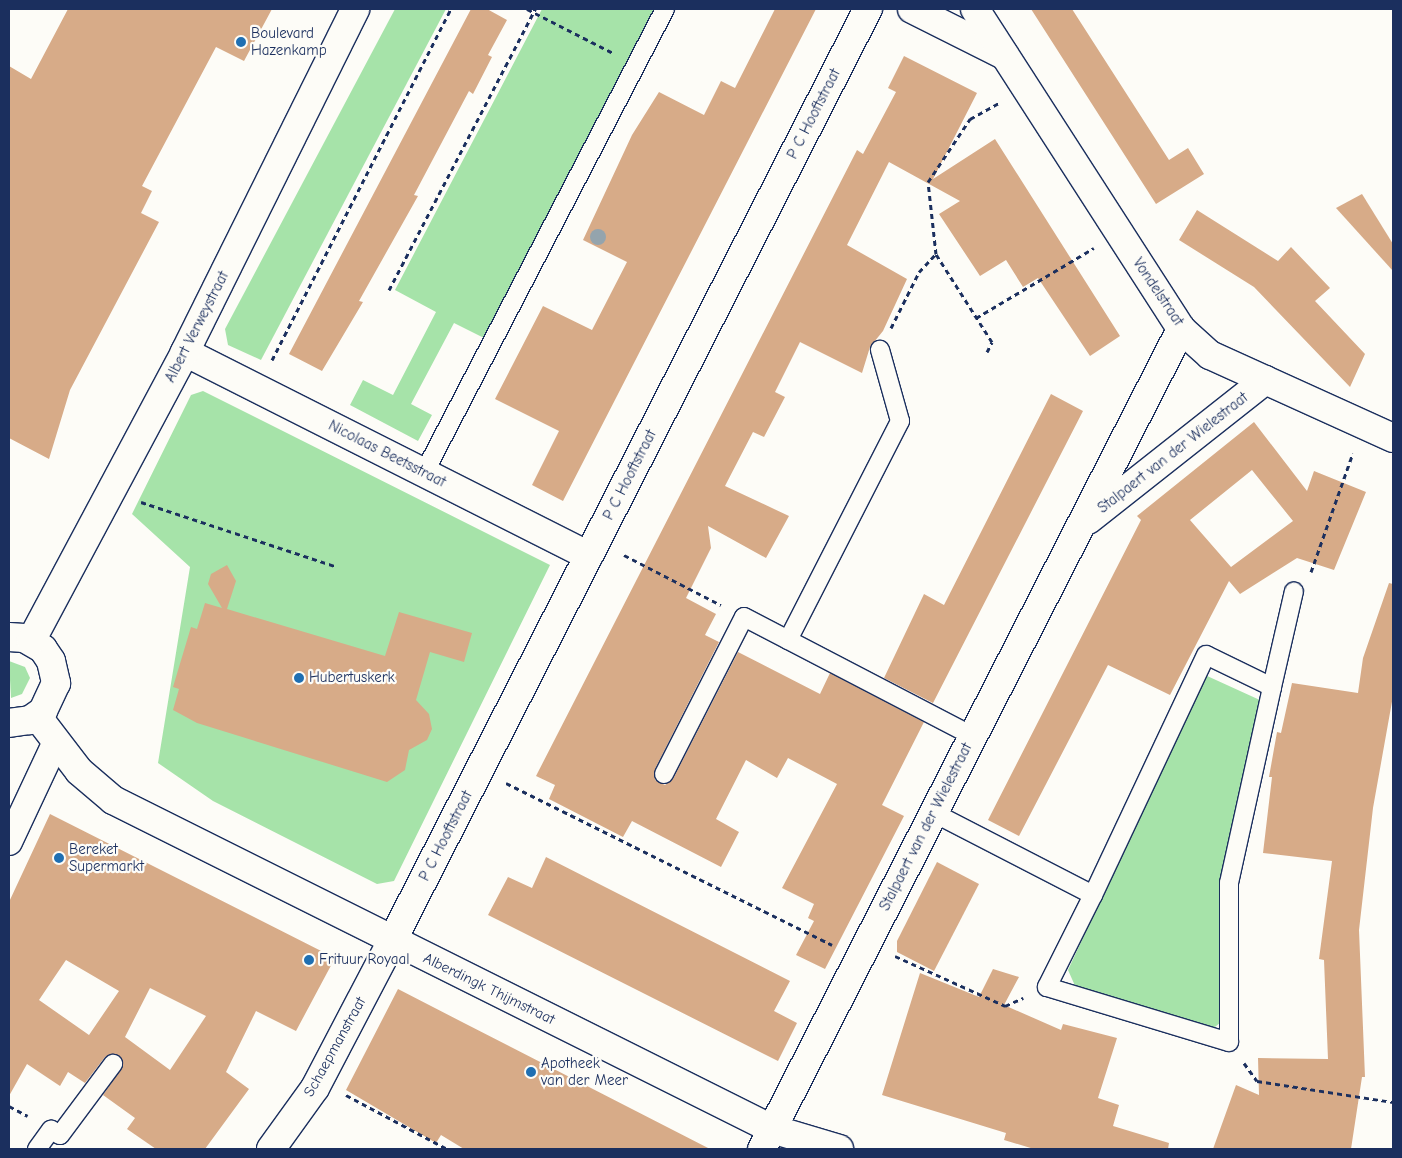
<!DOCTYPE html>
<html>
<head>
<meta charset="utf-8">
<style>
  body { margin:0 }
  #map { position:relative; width:1402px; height:1158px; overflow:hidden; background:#fdfcf7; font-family:"Comic Neue",sans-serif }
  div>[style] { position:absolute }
  .green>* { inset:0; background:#a6e3a9 }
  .building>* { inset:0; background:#d7ab88 }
  .path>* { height:3px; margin-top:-1.5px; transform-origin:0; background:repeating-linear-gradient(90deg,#1b2f5e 0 5px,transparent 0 9px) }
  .roads { filter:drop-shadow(1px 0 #1b2f5e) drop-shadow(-1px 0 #1b2f5e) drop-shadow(0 1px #1b2f5e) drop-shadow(0 -1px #1b2f5e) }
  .service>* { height:18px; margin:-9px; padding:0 9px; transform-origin:9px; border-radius:9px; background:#fdfcf7 }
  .pedestrian>* { height:26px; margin:-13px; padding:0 13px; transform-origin:13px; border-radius:13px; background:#fdfcf7 }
  .minor>* { height:28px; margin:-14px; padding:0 14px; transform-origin:14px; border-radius:14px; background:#fdfcf7 }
  .trees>* { width:16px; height:16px; margin:-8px; border-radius:50%; background:#94a4ad }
  .dots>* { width:14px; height:14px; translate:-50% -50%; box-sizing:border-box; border:2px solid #fdfcf7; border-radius:50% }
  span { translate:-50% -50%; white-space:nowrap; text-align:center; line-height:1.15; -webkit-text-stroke:4.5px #fdfcf7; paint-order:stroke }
  .poi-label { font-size:15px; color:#1b2f5e }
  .left { translate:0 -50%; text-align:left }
  .street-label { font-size:15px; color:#1b2f5e }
  .frame { position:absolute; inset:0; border:10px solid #1b2f5e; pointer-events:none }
</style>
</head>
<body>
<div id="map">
  <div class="green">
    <div style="clip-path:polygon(395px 9px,446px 9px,261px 360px,228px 345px,225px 329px)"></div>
    <div style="clip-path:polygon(542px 9px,657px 9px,484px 338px,454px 323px,411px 404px,432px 415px,418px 441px,350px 405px,363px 380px,393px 395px,436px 312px,395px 290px)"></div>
    <div style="clip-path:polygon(203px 391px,550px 565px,394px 881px,377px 884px,213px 801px,158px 763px,190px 567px,132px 514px,191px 395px)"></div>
    <div style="clip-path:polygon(9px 661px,25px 667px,30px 678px,22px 694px,11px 698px)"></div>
    <div style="clip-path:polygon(1205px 675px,1262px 701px,1222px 882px,1220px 1023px,1211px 1030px,1076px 988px,1068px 970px)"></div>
  </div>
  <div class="building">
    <div style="clip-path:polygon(68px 9px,272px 9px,244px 61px,216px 47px,142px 186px,152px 191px,141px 213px,159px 222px,70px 390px,49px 459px,9px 438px,9px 66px,31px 79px)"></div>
    <div style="clip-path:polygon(471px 9px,487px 9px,507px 20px,488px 55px,492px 57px,473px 94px,469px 91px,414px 195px,418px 196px,359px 301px,363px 302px,322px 371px,289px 354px)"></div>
    <div style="clip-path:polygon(775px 9px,816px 9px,563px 501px,532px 485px,559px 431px,495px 399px,543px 306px,592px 330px,627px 262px,583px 240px,632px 135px,659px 92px,704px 115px,721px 81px,735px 88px)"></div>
    <div style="clip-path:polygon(1031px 9px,1072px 9px,1169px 160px,1188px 148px,1204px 174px,1156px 204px)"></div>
    <div style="clip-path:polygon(904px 56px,977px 93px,933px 179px,995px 139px,1120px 336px,1090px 356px,1038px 278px,1023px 287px,1006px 260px,980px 276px,939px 214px,960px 201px,889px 162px,847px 245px,907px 279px,883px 331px,870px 347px,862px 373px,800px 342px,775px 392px,785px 397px,764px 437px,753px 432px,725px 486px,789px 516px,766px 558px,708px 526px,711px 548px,686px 598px,716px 614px,705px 635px,719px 642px,655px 769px,655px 780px,665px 785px,673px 779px,738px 652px,820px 694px,830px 673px,924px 722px,882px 805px,904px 816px,825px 969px,796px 955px,814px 921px,808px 918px,814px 904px,782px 888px,837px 784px,788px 758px,777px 778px,746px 760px,716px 819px,739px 832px,721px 867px,632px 821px,623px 837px,549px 799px,555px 785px,536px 776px,857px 150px,863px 154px,896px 92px,888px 88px)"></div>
    <div style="clip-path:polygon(1362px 194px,1393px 244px,1393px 271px,1336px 208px)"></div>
    <div style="clip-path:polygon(1197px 210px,1278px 261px,1291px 247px,1330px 288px,1315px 301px,1365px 354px,1350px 387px,1254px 287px,1179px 240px)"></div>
    <div style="clip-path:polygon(1051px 394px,1083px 411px,933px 703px,884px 678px,924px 594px,944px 605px)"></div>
    <div style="clip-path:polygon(evenodd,1254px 422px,1307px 491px,1314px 471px,1366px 492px,1334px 570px,1297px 558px,1240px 594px,1229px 581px,1170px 695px,1108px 665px,1019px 836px,988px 820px,1141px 520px,1137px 516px,1254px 422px,1252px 470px,1293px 521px,1231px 567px,1190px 520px,1252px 470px)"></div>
    <div style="clip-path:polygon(227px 565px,236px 581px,227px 609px,385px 656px,399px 612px,472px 633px,464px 662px,430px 652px,416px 700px,429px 714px,432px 729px,427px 740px,409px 750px,405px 770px,387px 782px,197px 723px,173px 710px,179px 689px,173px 687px,191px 627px,197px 629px,205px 603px,222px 608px,208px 584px,211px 574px)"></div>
    <div style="clip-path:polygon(1389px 583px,1393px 584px,1393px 696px,1373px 808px,1359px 930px,1365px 1077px,1362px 1077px,1351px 1149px,1213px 1149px,1236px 1085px,1259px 1095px,1258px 1058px,1328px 1059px,1324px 960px,1319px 959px,1332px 861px,1263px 853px,1272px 777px,1269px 777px,1277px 732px,1281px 733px,1292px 683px,1358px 693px,1363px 658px)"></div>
    <div style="clip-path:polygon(evenodd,50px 814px,335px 958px,296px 1031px,256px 1011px,226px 1072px,249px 1089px,205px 1149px,156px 1149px,127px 1129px,135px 1118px,103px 1095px,123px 1066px,115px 1054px,105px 1057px,85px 1083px,68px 1072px,60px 1086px,27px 1064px,9px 1096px,9px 902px,50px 814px,66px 960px,119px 991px,89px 1035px,39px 1000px,66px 960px,50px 814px,150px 988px,206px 1016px,170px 1070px,125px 1037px,150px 988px)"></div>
    <div style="clip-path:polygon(546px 857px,790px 981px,774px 1011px,797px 1023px,778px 1061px,488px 915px,508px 877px,532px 888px)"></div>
    <div style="clip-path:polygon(937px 862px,979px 884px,934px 971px,897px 952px,897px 941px)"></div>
    <div style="clip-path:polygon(993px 969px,1019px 977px,1004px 1005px,1061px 1030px,1063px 1024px,1117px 1038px,1098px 1098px,1119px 1105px,1113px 1126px,1169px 1143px,1168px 1149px,1034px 1149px,1004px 1140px,1006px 1133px,882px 1095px,920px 973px,979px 997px)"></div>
    <div style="clip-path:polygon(398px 989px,464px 1023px,710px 1149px,464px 1149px,441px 1135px,436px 1143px,346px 1090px)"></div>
  </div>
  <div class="path">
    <div style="left:527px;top:9px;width:97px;rotate:27.1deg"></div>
    <div style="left:389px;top:290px;width:317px;rotate:-62.5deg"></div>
    <div style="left:976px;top:318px;width:137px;rotate:-30.7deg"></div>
    <div style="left:891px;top:328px;width:63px;rotate:-63.4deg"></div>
    <div style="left:919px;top:272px;width:25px;rotate:-47deg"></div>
    <div style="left:987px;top:352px;width:11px;rotate:-63deg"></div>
    <div style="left:992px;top:342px;width:104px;rotate:-122.5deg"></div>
    <div style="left:936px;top:254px;width:72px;rotate:-96.3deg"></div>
    <div style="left:928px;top:182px;width:76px;rotate:-56.3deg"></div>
    <div style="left:970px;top:119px;width:33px;rotate:-29deg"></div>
    <div style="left:272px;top:360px;width:394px;rotate:-63deg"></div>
    <div style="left:141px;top:502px;width:206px;rotate:18.3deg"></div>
    <div style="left:624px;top:555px;width:109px;rotate:27.3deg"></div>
    <div style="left:1311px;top:572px;width:126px;rotate:-70.6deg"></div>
    <div style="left:506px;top:783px;width:364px;rotate:26.4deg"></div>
    <div style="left:895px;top:956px;width:121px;rotate:24.4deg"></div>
    <div style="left:1005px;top:1006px;width:20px;rotate:-24deg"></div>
    <div style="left:1244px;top:1063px;width:22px;rotate:54deg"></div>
    <div style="left:1257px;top:1081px;width:138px;rotate:8.8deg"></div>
    <div style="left:346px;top:1095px;width:115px;rotate:28.1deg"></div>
    <div style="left:9px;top:1106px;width:21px;rotate:28deg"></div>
  </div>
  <div class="roads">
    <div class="service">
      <div style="left:424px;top:473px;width:523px;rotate:-62.55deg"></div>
      <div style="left:788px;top:640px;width:246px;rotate:-62.9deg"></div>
      <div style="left:900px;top:421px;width:74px;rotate:-105.7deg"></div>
      <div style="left:1272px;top:687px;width:98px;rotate:-77.1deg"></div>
      <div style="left:664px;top:774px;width:176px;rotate:-63deg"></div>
      <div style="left:744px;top:617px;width:258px;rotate:27.5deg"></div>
      <div style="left:934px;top:813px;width:179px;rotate:27.3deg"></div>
      <div style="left:1093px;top:895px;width:103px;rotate:116.6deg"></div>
      <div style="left:1047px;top:987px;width:190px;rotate:16.8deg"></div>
      <div style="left:1229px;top:1042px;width:159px;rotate:-90deg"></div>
      <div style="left:1229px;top:883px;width:201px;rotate:-77.6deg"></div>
      <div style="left:1272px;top:687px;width:73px;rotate:-154.1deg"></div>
      <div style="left:1206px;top:655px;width:265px;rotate:115.2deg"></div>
      <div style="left:37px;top:1149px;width:24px;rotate:-54deg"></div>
      <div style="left:51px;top:1130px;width:10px;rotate:29deg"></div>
      <div style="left:60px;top:1135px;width:89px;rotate:-53.3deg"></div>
    </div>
    <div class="pedestrian">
      <div style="left:9px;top:842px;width:108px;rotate:-64.9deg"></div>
    </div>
    <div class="minor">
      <div style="left:912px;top:9px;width:103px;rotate:26.6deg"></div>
      <div style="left:975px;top:9px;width:381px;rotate:57.2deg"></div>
      <div style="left:1181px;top:329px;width:39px;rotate:42deg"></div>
      <div style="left:1210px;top:355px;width:201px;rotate:24.4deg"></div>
      <div style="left:185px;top:352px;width:452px;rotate:26.8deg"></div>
      <div style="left:1088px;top:520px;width:226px;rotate:-38.3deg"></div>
      <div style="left:9px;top:637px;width:15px;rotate:4deg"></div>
      <div style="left:24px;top:638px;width:22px;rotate:30deg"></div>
      <div style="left:43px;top:649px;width:14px;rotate:56deg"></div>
      <div style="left:51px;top:661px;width:23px;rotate:77deg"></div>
      <div style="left:56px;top:683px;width:31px;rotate:115deg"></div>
      <div style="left:43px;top:711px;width:16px;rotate:145deg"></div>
      <div style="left:30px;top:720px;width:21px;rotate:172deg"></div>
      <div style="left:31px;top:641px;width:327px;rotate:-61.9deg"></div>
      <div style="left:185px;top:352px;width:383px;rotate:-63.6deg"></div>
      <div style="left:37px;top:716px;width:69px;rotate:52.6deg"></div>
      <div style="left:79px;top:771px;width:45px;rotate:40.5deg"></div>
      <div style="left:113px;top:800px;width:737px;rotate:26.53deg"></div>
      <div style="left:772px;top:1129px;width:70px;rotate:16.6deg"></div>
      <div style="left:271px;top:1149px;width:75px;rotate:-54.2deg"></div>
      <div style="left:315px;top:1088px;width:166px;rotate:-62.4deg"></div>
      <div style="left:392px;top:941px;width:1047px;rotate:-62.95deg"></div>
      <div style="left:762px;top:1149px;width:921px;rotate:-62.93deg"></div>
    </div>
  </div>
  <div class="trees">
    <div style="left:598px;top:237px"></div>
  </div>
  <div class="dots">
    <div style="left:241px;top:42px;background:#1f6fb2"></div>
    <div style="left:299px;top:678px;background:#1f6fb2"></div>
    <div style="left:59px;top:858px;background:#1f6fb2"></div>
    <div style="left:309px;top:960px;background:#1f6fb2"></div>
    <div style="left:531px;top:1072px;background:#1f6fb2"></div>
  </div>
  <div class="poi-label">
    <span class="left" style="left:251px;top:42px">Boulevard<br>Hazenkamp</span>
    <span class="left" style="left:309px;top:678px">Hubertuskerk</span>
    <span class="left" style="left:69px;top:858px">Bereket<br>Supermarkt</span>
    <span class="left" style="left:319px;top:960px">Frituur Royaal</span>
    <span class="left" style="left:541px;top:1072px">Apotheek<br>van der Meer</span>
  </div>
  <div class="street-label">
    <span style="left:814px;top:114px;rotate:-63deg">P C Hooftstraat</span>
    <span style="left:1158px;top:292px;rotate:56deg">Vondelstraat</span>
    <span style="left:197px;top:327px;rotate:-63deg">Albert Verweystraat</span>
    <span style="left:1173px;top:453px;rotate:-38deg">Stalpaert van der Wielestraat</span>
    <span style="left:387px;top:454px;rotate:27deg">Nicolaas Beetsstraat</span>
    <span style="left:630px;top:475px;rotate:-63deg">P C Hooftstraat</span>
    <span style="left:926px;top:827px;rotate:-63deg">Stalpaert van der Wielestraat</span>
    <span style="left:446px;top:836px;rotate:-63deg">P C Hooftstraat</span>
    <span style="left:489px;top:989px;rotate:26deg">Alberdingk Thijmstraat</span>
    <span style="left:335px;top:1047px;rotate:-61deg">Schaepmanstraat</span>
  </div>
  <div class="frame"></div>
</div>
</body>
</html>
